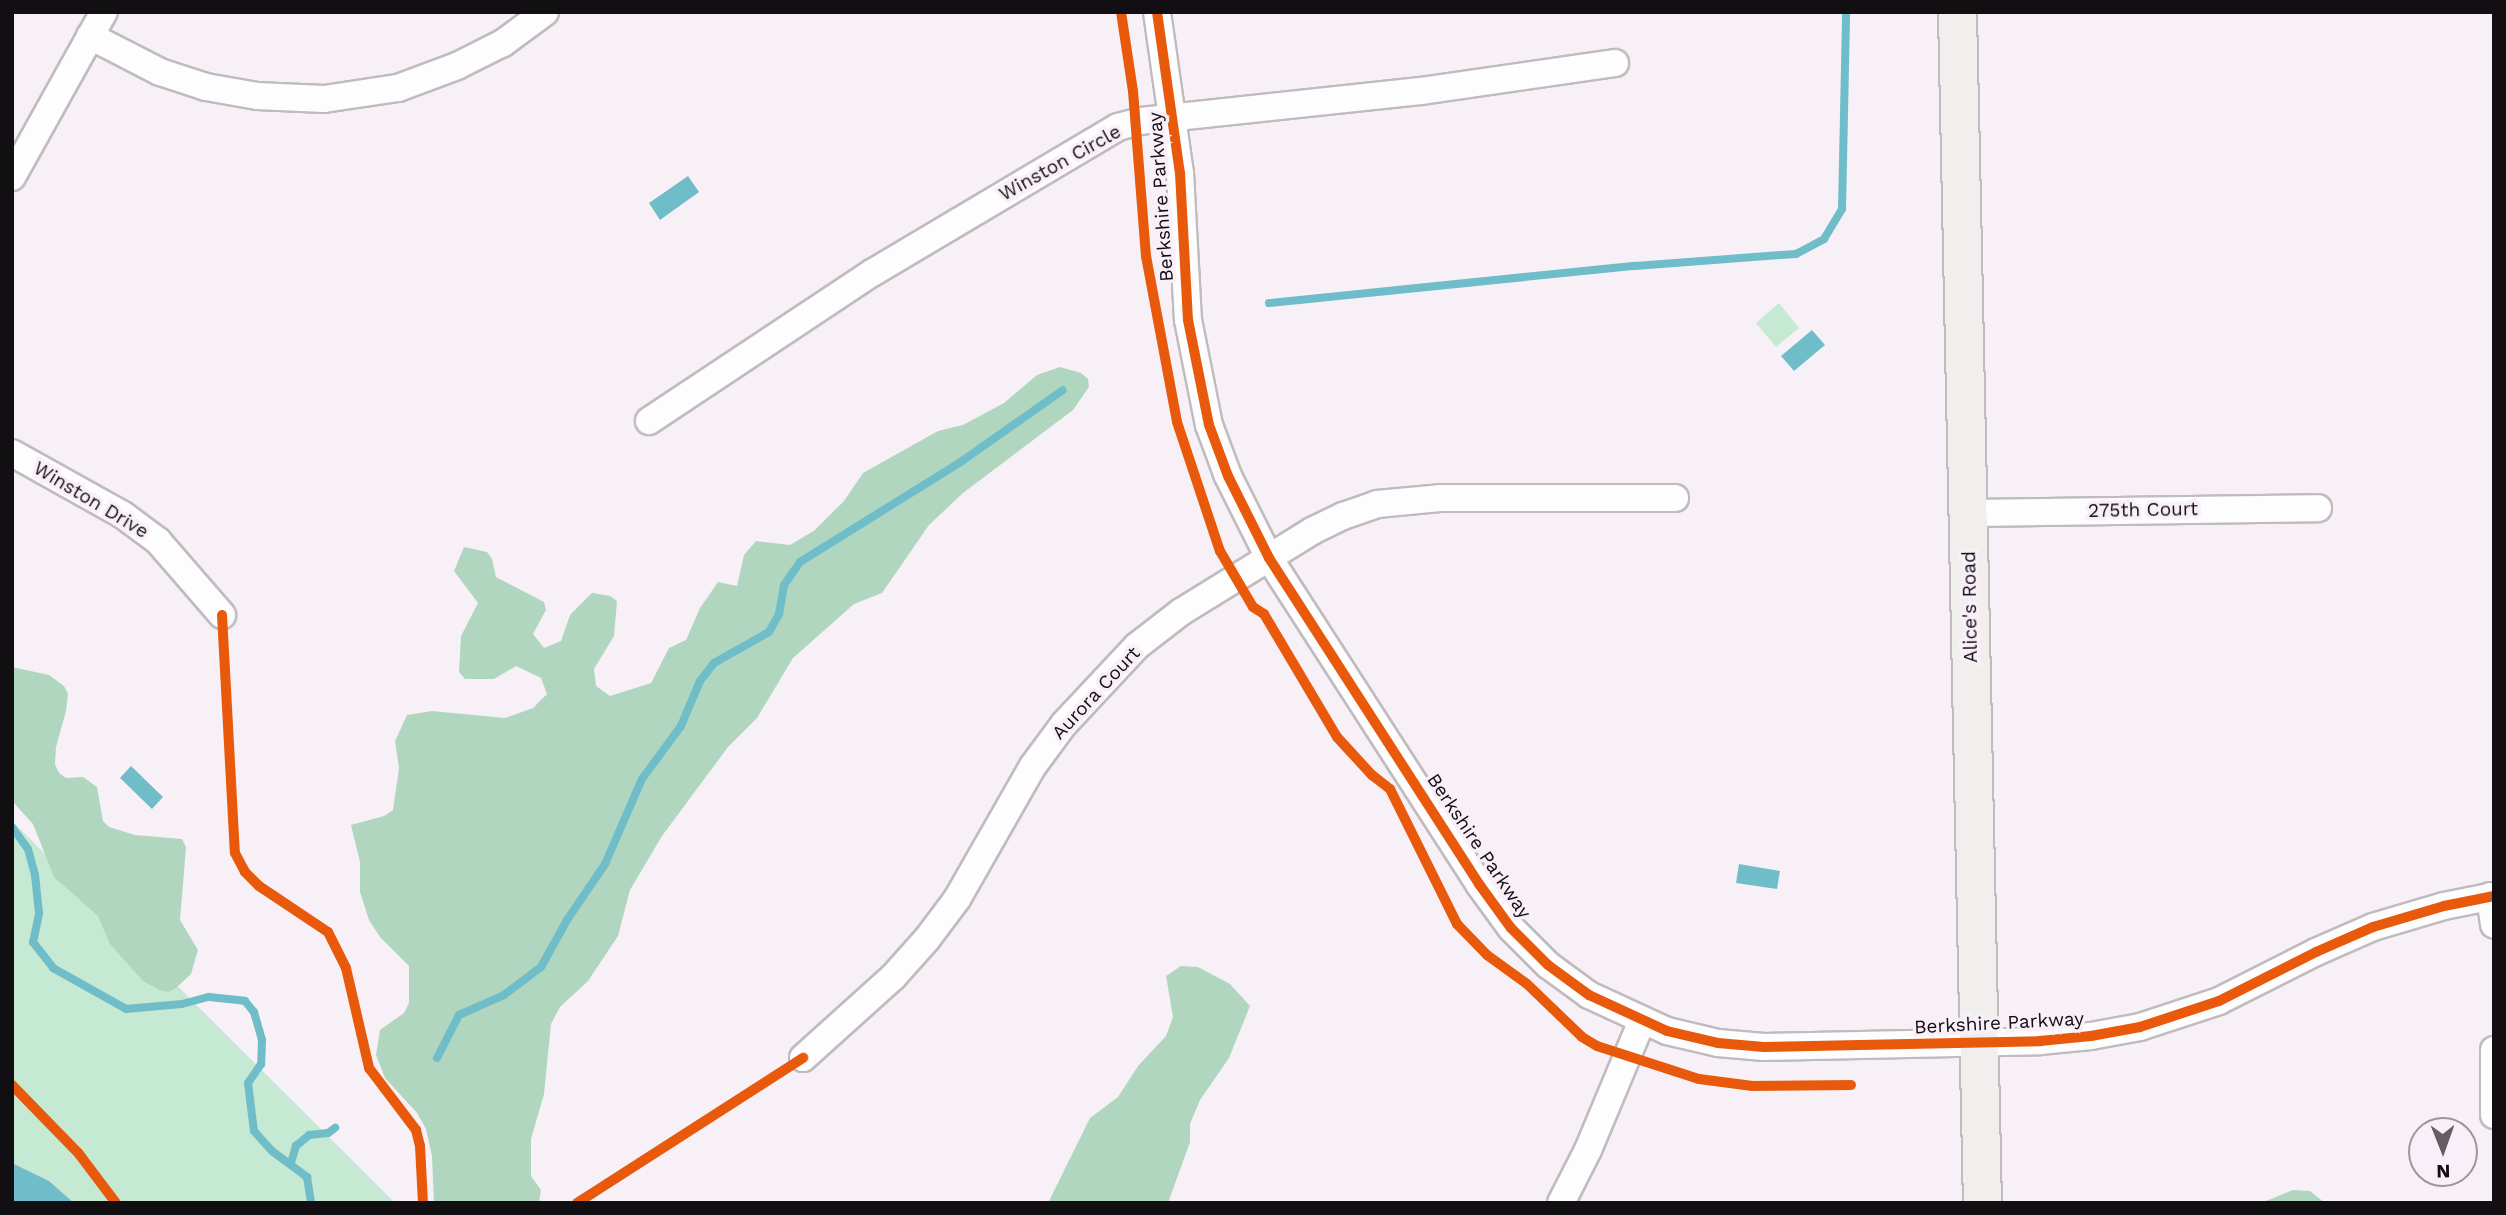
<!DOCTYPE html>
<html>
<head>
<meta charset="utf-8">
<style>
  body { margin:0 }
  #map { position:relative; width:2506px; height:1215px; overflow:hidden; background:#f7f1f7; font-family:"Work Sans",sans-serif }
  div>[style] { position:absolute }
  .green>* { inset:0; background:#c5e9d3 }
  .forest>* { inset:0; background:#b1d6bf }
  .water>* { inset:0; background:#6fbdc8 }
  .stream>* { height:8px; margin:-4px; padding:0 4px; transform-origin:4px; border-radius:4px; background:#6fbdc8 }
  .roads { filter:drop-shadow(2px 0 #c0bbbf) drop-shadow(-2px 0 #c0bbbf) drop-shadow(0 2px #c0bbbf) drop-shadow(0 -2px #c0bbbf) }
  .minor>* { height:26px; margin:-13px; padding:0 13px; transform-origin:13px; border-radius:13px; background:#fefdfe }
  .secondary>* { height:37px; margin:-18.5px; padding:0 18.5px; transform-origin:18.5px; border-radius:18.5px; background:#f1efed }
  .cycleway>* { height:10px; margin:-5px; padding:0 5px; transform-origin:5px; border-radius:5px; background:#e8590c }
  span { translate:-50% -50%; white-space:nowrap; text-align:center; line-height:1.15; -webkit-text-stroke:7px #f9eff9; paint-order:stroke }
  .street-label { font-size:19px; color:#120f12 }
  .frame { position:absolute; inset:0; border:14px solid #120f12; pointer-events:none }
  .north { position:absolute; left:2408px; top:1117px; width:70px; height:70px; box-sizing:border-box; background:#f9eff9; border:2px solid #9d959d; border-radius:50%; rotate:179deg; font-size:19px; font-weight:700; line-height:28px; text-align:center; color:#120f12 }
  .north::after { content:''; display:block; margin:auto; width:24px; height:32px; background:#625e62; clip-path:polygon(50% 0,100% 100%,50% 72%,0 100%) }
</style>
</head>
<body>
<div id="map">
  <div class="green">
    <div style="clip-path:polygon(1779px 303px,1799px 328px,1776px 347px,1756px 323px)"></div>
    <div style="clip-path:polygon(12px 821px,395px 1203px,74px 1203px,49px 1181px,12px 1163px)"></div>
  </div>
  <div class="forest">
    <div style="clip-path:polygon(1060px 367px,1081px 373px,1088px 379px,1089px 387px,1073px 410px,963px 493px,929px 525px,882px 593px,854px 604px,793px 658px,757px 718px,728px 747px,662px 836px,630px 890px,618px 936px,588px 981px,560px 1007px,551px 1024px,544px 1094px,531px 1139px,531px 1176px,541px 1190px,539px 1203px,434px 1203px,432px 1156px,426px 1129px,417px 1113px,385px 1078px,376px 1055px,380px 1030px,404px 1013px,409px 1003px,409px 966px,380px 937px,369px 920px,360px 892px,360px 862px,351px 825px,384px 816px,393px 810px,399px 768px,395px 741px,407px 715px,432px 711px,505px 718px,533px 708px,547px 694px,541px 678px,516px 666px,494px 679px,465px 679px,459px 672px,461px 636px,478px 603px,454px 571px,464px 547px,487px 552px,492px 559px,496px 577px,544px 602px,546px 610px,533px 634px,544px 648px,561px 641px,570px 615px,592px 593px,610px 596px,617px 601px,614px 636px,594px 669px,596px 686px,610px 696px,651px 683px,669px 648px,686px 640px,700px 608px,718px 582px,737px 586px,744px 555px,756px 541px,790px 545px,815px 530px,844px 501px,863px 473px,938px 431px,963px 425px,1004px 403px,1037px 375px)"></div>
    <div style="clip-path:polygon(12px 667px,49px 675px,64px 686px,68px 694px,66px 711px,56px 747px,55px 764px,59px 773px,66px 778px,83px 777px,97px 787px,103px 821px,109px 827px,135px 835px,182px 839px,186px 847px,180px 920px,198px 950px,191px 974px,176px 988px,169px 992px,159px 990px,143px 981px,110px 944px,98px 916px,54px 877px,33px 824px,12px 801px)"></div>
    <div style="clip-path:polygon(1181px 966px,1198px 967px,1230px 984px,1250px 1006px,1229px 1058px,1200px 1100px,1190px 1124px,1190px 1142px,1168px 1203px,1048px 1203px,1090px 1118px,1118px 1097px,1138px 1066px,1166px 1036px,1173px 1017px,1166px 976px)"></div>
    <div style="clip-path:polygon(2293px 1190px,2310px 1191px,2325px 1203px,2261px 1203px)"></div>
  </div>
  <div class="water">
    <div style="clip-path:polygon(688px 176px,699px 192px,660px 220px,649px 203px)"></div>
    <div style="clip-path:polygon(1812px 330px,1825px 345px,1794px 371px,1781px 356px)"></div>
    <div style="clip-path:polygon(131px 766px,163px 797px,152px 809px,120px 778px)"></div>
    <div style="clip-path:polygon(1739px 864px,1780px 871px,1777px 889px,1736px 883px)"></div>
    <div style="clip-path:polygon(12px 1163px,49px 1181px,74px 1203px,12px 1203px)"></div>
  </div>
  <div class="stream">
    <div style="left:1269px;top:303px;width:368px;rotate:-5.8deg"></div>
    <div style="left:1635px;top:266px;width:161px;rotate:-4.3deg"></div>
    <div style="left:1796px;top:254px;width:32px;rotate:-28deg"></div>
    <div style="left:1824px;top:239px;width:35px;rotate:-59deg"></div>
    <div style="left:1842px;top:209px;width:197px;rotate:-88.8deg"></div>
    <div style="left:12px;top:827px;width:27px;rotate:54deg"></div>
    <div style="left:28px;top:849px;width:27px;rotate:75deg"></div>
    <div style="left:35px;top:875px;width:39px;rotate:84deg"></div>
    <div style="left:39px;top:914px;width:29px;rotate:102deg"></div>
    <div style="left:33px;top:942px;width:33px;rotate:52deg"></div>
    <div style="left:53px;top:968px;width:84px;rotate:29.3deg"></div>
    <div style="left:126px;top:1009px;width:56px;rotate:-5.1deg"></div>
    <div style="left:182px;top:1004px;width:28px;rotate:-15deg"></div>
    <div style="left:209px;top:997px;width:36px;rotate:6deg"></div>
    <div style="left:245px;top:1001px;width:14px;rotate:51deg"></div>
    <div style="left:254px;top:1012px;width:29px;rotate:74deg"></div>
    <div style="left:262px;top:1040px;width:24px;rotate:92deg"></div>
    <div style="left:261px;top:1064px;width:23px;rotate:124deg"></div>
    <div style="left:248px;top:1083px;width:48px;rotate:82.9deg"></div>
    <div style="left:254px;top:1131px;width:27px;rotate:48deg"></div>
    <div style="left:272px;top:1151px;width:44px;rotate:36.6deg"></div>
    <div style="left:307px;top:1177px;width:26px;rotate:81deg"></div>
    <div style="left:437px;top:1058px;width:48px;rotate:-62.9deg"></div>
    <div style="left:459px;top:1015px;width:49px;rotate:-24deg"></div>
    <div style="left:504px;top:995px;width:46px;rotate:-37.1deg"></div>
    <div style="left:541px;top:967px;width:54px;rotate:-61deg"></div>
    <div style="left:567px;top:920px;width:68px;rotate:-55.8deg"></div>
    <div style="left:605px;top:864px;width:93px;rotate:-66.5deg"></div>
    <div style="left:642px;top:779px;width:66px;rotate:-53.7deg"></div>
    <div style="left:681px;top:726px;width:49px;rotate:-67.1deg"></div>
    <div style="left:700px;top:681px;width:23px;rotate:-52deg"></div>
    <div style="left:714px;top:663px;width:63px;rotate:-29.4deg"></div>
    <div style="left:769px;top:632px;width:21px;rotate:-61deg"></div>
    <div style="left:779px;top:614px;width:29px;rotate:-80deg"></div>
    <div style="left:784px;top:585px;width:28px;rotate:-55deg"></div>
    <div style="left:800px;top:562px;width:191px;rotate:-31.9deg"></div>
    <div style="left:962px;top:461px;width:123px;rotate:-35.1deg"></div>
    <div style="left:291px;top:1163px;width:18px;rotate:-74deg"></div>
    <div style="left:296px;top:1146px;width:17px;rotate:-40deg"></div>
    <div style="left:309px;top:1135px;width:19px;rotate:-6deg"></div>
    <div style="left:328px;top:1133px;width:9px;rotate:-36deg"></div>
  </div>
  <div class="roads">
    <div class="minor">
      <div style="left:1157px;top:12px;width:163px;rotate:81.9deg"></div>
      <div style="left:1180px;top:173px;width:147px;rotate:86.9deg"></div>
      <div style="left:1188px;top:320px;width:107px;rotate:78.7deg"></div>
      <div style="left:1209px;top:425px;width:54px;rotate:69.6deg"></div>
      <div style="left:1228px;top:476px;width:92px;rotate:63.4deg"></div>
      <div style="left:1269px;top:558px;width:388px;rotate:57.2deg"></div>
      <div style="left:1479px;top:884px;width:54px;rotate:54deg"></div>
      <div style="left:1511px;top:928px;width:52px;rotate:45deg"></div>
      <div style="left:1548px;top:965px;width:51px;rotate:36.2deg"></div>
      <div style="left:1589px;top:995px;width:86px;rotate:24.8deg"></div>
      <div style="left:1667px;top:1031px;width:52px;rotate:13.2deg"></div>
      <div style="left:1718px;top:1043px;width:46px;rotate:5deg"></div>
      <div style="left:1764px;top:1047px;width:276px;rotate:-1.2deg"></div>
      <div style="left:2040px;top:1041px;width:51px;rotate:-5.6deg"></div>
      <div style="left:2091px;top:1036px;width:50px;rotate:-10.4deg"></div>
      <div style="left:2140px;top:1027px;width:83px;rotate:-18.2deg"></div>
      <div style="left:2219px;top:1001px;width:109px;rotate:-26.8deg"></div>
      <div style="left:2316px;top:952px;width:62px;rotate:-23.7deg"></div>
      <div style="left:2373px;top:927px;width:74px;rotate:-16.5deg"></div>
      <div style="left:2444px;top:906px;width:51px;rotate:-11.3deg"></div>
      <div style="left:90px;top:36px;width:79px;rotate:27.2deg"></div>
      <div style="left:160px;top:72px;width:48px;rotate:18.1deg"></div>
      <div style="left:206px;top:87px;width:52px;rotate:10deg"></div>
      <div style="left:257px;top:96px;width:67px;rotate:2.6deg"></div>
      <div style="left:324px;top:99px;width:75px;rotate:-8.5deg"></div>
      <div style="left:398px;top:88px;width:63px;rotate:-20.4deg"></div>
      <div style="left:457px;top:66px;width:51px;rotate:-26.6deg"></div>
      <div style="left:503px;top:43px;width:52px;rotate:-36.4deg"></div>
      <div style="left:12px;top:177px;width:189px;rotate:-60.9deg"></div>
      <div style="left:649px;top:421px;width:268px;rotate:-33.6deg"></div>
      <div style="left:872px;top:273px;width:286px;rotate:-30.7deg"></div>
      <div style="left:1118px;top:127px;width:23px;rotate:-15deg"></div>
      <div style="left:1140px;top:121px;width:283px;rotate:-6.1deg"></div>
      <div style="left:1421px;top:91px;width:196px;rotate:-8.2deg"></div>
      <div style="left:12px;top:453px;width:127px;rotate:29.2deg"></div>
      <div style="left:123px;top:515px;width:44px;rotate:36.6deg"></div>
      <div style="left:158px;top:541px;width:98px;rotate:49.1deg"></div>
      <div style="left:1968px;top:513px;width:350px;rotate:-0.8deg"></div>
      <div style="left:2490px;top:896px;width:29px;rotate:82deg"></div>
      <div style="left:2494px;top:1050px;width:65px;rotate:90deg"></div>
      <div style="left:803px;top:1058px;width:121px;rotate:-42deg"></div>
      <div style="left:893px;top:977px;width:51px;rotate:-48.2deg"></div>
      <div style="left:927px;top:939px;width:50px;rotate:-53.1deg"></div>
      <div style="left:957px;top:899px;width:153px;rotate:-60.3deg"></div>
      <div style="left:1033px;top:766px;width:52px;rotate:-53.6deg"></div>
      <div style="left:1064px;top:724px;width:107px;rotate:-46.9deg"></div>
      <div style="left:1137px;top:646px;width:56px;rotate:-37.7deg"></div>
      <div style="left:1181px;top:612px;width:154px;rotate:-31.7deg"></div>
      <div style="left:1312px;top:531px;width:34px;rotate:-26deg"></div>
      <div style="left:1343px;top:516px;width:36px;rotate:-19deg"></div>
      <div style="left:1377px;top:504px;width:63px;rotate:-5.4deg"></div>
      <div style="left:1440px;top:498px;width:235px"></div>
      <div style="left:1561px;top:1203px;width:59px;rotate:-63deg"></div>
      <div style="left:1588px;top:1150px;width:140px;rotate:-67.3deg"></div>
    </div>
    <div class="secondary">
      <div style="left:1957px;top:12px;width:1191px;rotate:88.8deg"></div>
    </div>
  </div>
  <div class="cycleway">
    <div style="left:1121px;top:12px;width:80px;rotate:81.4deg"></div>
    <div style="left:1133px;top:91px;width:166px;rotate:85.5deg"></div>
    <div style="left:1146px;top:256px;width:169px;rotate:79.4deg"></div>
    <div style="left:1177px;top:422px;width:136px;rotate:71.6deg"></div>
    <div style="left:1220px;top:551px;width:65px;rotate:59.5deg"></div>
    <div style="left:1253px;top:607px;width:13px;rotate:32deg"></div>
    <div style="left:1264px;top:614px;width:143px;rotate:59.3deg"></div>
    <div style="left:1337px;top:737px;width:52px;rotate:47.4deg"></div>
    <div style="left:1372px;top:775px;width:23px;rotate:38deg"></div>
    <div style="left:1390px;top:789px;width:151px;rotate:63.6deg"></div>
    <div style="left:1457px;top:924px;width:43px;rotate:45.9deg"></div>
    <div style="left:1487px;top:955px;width:49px;rotate:35.9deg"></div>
    <div style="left:1527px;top:984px;width:76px;rotate:43.9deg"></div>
    <div style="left:1582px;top:1037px;width:17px;rotate:31deg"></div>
    <div style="left:1597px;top:1046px;width:107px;rotate:17.9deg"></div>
    <div style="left:1699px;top:1079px;width:54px;rotate:7.4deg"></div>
    <div style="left:1753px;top:1086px;width:98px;rotate:-0.6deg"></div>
    <div style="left:1157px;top:12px;width:163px;rotate:81.9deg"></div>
    <div style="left:1180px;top:173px;width:147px;rotate:86.9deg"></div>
    <div style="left:1188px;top:320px;width:107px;rotate:78.7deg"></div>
    <div style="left:1209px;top:425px;width:54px;rotate:69.6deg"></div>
    <div style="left:1228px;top:476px;width:92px;rotate:63.4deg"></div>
    <div style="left:1269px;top:558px;width:388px;rotate:57.2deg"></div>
    <div style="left:1479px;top:884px;width:54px;rotate:54deg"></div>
    <div style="left:1511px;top:928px;width:52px;rotate:45deg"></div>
    <div style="left:1548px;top:965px;width:51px;rotate:36.2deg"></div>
    <div style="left:1589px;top:995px;width:86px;rotate:24.8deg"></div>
    <div style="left:1667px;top:1031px;width:52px;rotate:13.2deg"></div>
    <div style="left:1718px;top:1043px;width:46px;rotate:5deg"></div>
    <div style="left:1764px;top:1047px;width:276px;rotate:-1.2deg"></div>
    <div style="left:2040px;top:1041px;width:51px;rotate:-5.6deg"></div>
    <div style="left:2091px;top:1036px;width:50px;rotate:-10.4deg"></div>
    <div style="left:2140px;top:1027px;width:83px;rotate:-18.2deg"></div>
    <div style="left:2219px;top:1001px;width:109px;rotate:-26.8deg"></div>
    <div style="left:2316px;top:952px;width:62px;rotate:-23.7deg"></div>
    <div style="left:2373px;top:927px;width:74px;rotate:-16.5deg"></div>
    <div style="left:2444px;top:906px;width:51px;rotate:-11.3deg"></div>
    <div style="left:222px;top:615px;width:238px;rotate:86.9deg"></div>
    <div style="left:235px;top:853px;width:21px;rotate:62deg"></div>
    <div style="left:245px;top:872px;width:20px;rotate:45deg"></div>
    <div style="left:259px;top:886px;width:83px;rotate:33.7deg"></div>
    <div style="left:328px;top:932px;width:40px;rotate:63.4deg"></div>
    <div style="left:346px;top:968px;width:103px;rotate:77deg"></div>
    <div style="left:369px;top:1068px;width:78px;rotate:52.8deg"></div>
    <div style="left:416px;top:1130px;width:16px;rotate:76deg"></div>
    <div style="left:420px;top:1146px;width:57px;rotate:87deg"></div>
    <div style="left:12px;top:1085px;width:96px;rotate:45.8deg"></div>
    <div style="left:79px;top:1154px;width:61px;rotate:52.9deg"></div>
    <div style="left:577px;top:1203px;width:269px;rotate:-32.7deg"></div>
  </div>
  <div class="street-label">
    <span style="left:1060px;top:163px;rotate:-29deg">Winston Circle</span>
    <span style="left:1161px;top:197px;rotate:-94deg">Berkshire Parkway</span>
    <span style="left:91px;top:500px;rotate:31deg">Winston Drive</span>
    <span style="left:2143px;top:510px;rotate:-1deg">275th Court</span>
    <span style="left:1970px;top:607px;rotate:-91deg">Alice's Road</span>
    <span style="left:1096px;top:693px;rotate:-47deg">Aurora Court</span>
    <span style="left:1479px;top:846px;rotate:56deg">Berkshire Parkway</span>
    <span style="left:1999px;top:1023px;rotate:-3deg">Berkshire Parkway</span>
  </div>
  <div class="frame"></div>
  <div class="north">N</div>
</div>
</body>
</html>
